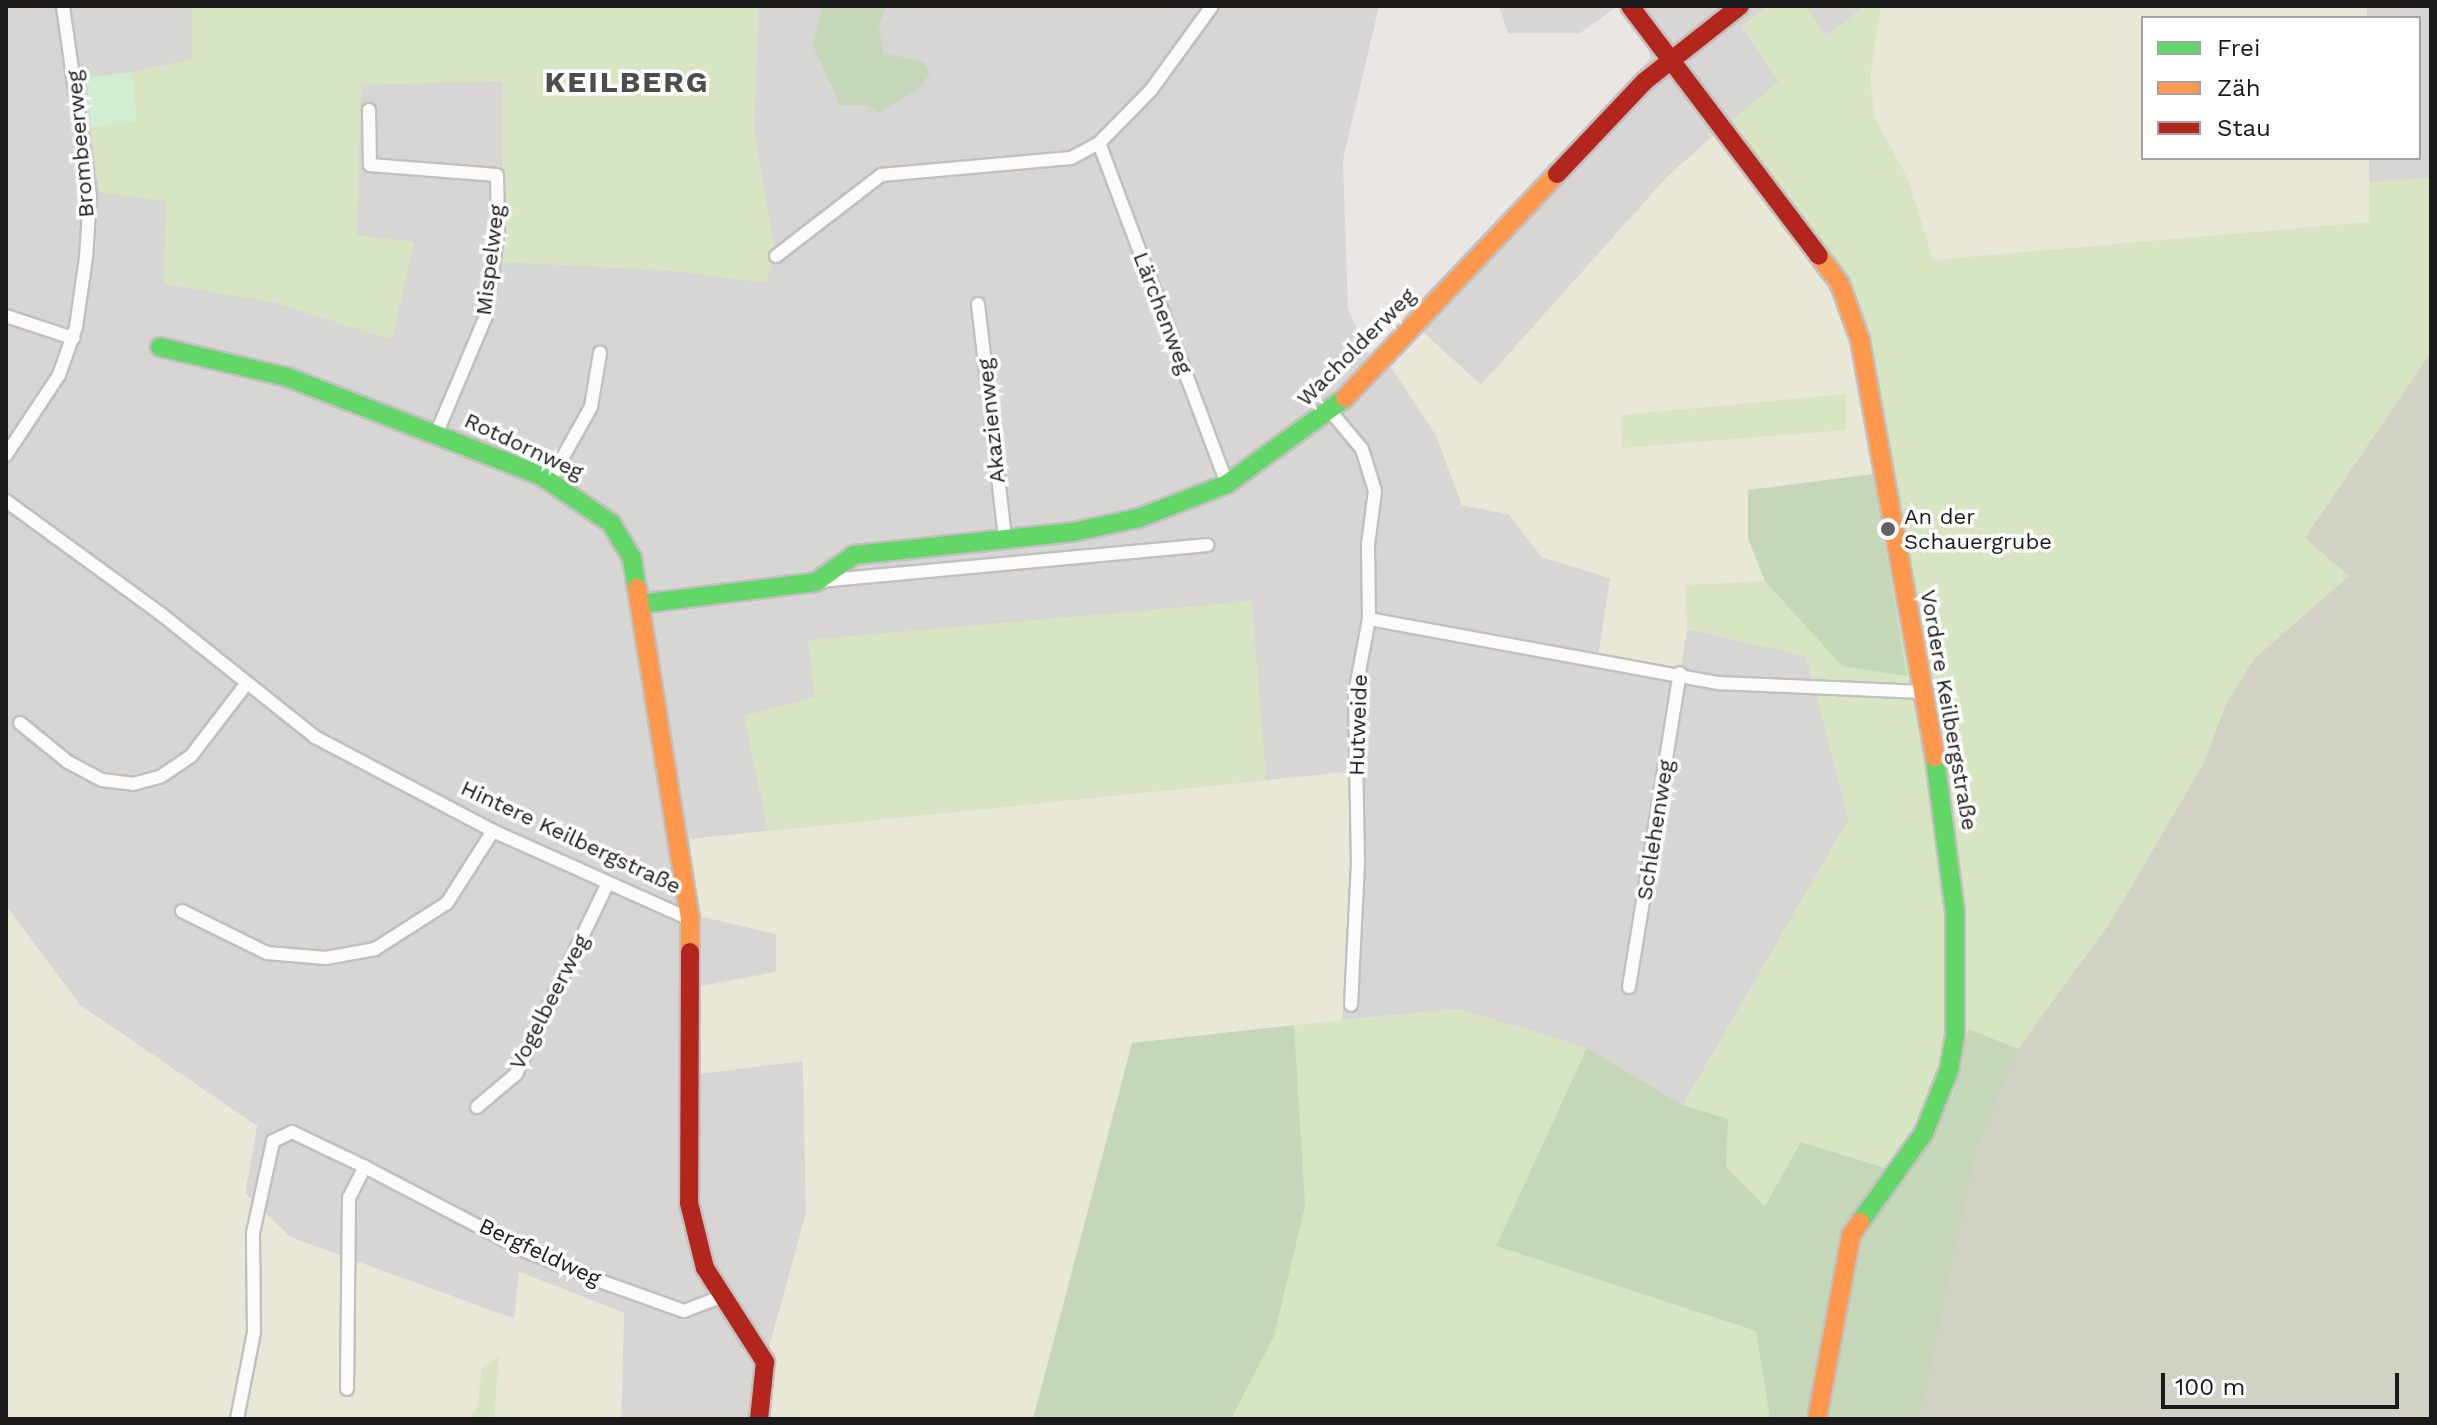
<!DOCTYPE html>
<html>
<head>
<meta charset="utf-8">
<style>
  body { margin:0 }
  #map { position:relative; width:2437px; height:1425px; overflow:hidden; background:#e9e6e3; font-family:"Work Sans",sans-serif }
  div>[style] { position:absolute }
  .residential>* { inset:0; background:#d8d6d4 }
  .construction>* { inset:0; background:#d2d1c5 }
  .farmland>* { inset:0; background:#e9e8d6 }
  .grass>* { inset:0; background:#d7e5c3 }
  .forest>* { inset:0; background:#c5d6b9 }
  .park>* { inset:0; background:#d1eed0 }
  .roads { filter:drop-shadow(2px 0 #c1c0bf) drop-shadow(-2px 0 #c1c0bf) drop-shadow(0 2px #c1c0bf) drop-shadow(0 -2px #c1c0bf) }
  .street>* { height:12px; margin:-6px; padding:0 6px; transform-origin:6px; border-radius:6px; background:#fcfbfb }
  .fast>* { height:18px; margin:-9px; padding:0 9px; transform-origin:9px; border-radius:9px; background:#63d668 }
  .slow>* { height:18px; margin:-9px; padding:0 9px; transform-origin:9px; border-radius:9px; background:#ff974d }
  .jam>* { height:18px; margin:-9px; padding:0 9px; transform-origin:9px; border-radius:9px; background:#b3261e }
  .dots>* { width:22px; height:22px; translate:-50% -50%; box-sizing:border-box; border:4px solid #fff; border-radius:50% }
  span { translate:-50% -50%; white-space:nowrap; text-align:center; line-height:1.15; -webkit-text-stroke:7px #fff; paint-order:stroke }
  .street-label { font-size:22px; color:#1a1a1a }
  .poi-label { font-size:22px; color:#1a1a1a }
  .left { translate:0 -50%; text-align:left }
  .district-label { font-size:30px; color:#4d4d4d; font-weight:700; letter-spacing:2px }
  .frame { position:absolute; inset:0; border:8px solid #1a1a1a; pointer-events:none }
  .legend { position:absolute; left:2141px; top:16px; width:280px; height:144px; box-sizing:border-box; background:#fff; border:2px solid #a3a3a3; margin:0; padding:10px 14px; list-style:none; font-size:24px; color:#1a1a1a }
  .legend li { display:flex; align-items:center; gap:16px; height:40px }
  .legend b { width:40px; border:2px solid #a3a3a3 }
  .scale { position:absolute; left:2161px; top:1373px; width:238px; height:36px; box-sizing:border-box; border:4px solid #1a1a1a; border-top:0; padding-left:10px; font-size:24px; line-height:28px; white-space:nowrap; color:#1a1a1a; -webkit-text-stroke:6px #fff; paint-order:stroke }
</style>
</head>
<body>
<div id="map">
  <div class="residential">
    <div style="clip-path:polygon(6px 6px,1379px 6px,1343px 160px,1348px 309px,1370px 356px,1393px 370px,1436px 435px,1462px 505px,1508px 514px,1542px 557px,1610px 578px,1680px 673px,1687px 629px,1806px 656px,1849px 819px,1683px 1105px,1587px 1048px,1458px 1009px,1342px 1020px,1357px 771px,690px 839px,696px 915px,776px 934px,776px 972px,698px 1074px,803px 1060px,806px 1213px,753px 1419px,621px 1419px,624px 1313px,519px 1272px,515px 1319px,290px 1237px,245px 1193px,257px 1126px,80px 1005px,6px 906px)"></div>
    <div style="clip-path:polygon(1499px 6px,1768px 6px,1742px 26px,1780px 82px,1668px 176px,1481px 385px,1405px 316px,1649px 60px,1650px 49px,1618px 6px,1580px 33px,1508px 33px)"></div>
    <div style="clip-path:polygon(1805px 6px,1866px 6px,1826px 36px)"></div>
    <div style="clip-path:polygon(2367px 6px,2431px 6px,2431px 178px,2369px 182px,2369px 158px,2419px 158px,2419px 18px,2367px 18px)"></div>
  </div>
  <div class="construction">
    <div style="clip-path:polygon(2431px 352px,2431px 1419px,1839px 1419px,1861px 1306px,2304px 538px)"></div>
  </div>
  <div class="farmland">
    <div style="clip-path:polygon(1881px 6px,2367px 6px,2367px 18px,2143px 18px,2143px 158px,2369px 158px,2370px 222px,1933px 260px,1909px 181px,1875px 118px,1870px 79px)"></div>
    <div style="clip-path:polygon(1716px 133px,1829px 291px,1850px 337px,1873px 474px,1749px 490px,1748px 538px,1765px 581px,1685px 585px,1687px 629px,1680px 673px,1597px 663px,1610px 578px,1542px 557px,1508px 514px,1462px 505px,1436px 435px,1393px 370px,1427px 336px,1481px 385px,1668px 176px)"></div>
    <div style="clip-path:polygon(1358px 771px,1342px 1020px,1132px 1043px,1033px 1419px,759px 1419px,765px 1362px,806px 1213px,803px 1061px,697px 1074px,699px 986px,776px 972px,776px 934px,695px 915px,689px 839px)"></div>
    <div style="clip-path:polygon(6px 906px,80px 1005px,257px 1126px,245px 1193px,290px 1237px,514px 1319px,519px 1272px,624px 1313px,621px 1419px,6px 1419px)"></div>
  </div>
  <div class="grass">
    <div style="clip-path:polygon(192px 6px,759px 6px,754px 132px,776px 256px,765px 283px,672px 271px,503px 262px,503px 81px,361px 85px,357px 235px,414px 242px,392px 340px,277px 303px,163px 284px,167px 201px,99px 192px,91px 127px,137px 122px,132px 72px,192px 59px)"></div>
    <div style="clip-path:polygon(1768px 6px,1805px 6px,1826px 35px,1866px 6px,1881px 6px,1870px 79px,1875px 118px,1909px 181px,1933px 260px,2369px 222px,2369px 182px,2431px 178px,2431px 352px,2305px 538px,2349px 576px,2254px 659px,2226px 704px,2204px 763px,2110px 923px,2018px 1049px,1969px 1030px,1952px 1097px,1908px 1175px,1802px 1142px,1766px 1206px,1726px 1167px,1727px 1119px,1683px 1105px,1849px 819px,1806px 656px,1687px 629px,1685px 585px,1765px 581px,1748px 538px,1748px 490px,1873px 474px,1850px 337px,1829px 291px,1845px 288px,1725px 125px,1779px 82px,1742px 26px)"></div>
    <div style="clip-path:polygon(1846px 394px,1846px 430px,1622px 448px,1621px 415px)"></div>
    <div style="clip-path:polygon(1252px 601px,1266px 780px,768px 831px,744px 716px,815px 697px,808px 640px)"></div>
    <div style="clip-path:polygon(1458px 1009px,1587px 1048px,1496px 1246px,1756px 1331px,1770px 1419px,1230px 1419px,1304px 1211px,1294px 1025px)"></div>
    <div style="clip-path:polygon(499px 1356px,494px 1419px,469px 1419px,477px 1408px,482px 1368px)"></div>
  </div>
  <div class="forest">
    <div style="clip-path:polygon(822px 6px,886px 6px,879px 25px,883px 53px,924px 62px,930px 73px,920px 88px,878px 113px,868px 105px,840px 105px,813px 46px)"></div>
    <div style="clip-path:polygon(1873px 474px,1907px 676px,1842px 666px,1765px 581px,1748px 538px,1748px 490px)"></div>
    <div style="clip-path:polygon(1294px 1025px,1305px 1206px,1274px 1336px,1231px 1419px,1033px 1419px,1132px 1043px)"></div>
    <div style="clip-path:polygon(1969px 1029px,2018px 1049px,1976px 1148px,1919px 1419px,1770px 1419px,1756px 1331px,1496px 1246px,1587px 1048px,1683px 1105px,1728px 1119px,1726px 1167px,1765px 1206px,1801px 1142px,1908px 1175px,1952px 1097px)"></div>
  </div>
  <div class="park">
    <div style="clip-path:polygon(132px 72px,137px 122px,91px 127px,87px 78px)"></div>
  </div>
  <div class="roads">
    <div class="street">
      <div style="left:369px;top:110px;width:55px;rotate:89deg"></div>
      <div style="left:370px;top:165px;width:127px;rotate:4.5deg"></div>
      <div style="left:497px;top:175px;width:55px;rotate:89deg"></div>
      <div style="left:498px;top:230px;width:87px;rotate:97.9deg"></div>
      <div style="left:486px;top:316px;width:126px;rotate:112.9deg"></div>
      <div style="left:1099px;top:143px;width:364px;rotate:69.4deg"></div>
      <div style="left:776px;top:256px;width:133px;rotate:-37.6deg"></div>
      <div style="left:881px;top:175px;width:191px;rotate:-5.1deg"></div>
      <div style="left:1071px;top:158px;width:32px;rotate:-28deg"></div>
      <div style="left:1099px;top:143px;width:74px;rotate:-45.5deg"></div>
      <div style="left:1151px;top:90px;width:104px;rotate:-54deg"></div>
      <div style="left:978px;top:304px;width:237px;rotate:83.4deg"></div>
      <div style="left:6px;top:316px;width:71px;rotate:18.2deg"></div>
      <div style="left:1331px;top:412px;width:48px;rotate:50deg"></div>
      <div style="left:1362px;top:449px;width:44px;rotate:72.8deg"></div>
      <div style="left:1375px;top:491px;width:54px;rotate:97.4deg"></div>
      <div style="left:1368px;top:545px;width:74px;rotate:89.2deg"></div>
      <div style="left:1369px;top:619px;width:75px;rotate:100.7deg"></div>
      <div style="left:1355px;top:693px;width:169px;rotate:89deg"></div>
      <div style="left:1358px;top:862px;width:143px;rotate:92.8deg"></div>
      <div style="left:6px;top:455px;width:96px;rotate:-56.5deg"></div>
      <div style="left:59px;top:375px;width:51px;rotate:-70.5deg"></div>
      <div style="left:76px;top:327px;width:70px;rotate:-81.8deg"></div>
      <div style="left:86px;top:258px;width:62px;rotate:-86.3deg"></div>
      <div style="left:90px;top:196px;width:192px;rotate:-98.1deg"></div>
      <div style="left:550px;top:480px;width:84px;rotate:-60.7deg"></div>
      <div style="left:591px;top:407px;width:55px;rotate:-80.5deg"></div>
      <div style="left:6px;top:501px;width:192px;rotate:36.1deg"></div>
      <div style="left:161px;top:614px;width:197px;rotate:38.6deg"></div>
      <div style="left:315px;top:737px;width:201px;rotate:27.8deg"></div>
      <div style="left:493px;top:831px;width:216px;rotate:24.1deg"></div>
      <div style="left:820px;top:581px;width:389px;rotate:-5.3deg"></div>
      <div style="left:1369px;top:619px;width:356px;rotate:10.4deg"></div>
      <div style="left:1719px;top:683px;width:204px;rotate:2.5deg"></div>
      <div style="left:20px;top:723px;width:62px;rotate:39.1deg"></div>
      <div style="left:68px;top:762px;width:38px;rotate:28deg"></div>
      <div style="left:102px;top:780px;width:31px;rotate:7deg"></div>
      <div style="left:133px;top:784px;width:28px;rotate:-15deg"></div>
      <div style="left:160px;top:777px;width:37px;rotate:-34deg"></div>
      <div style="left:191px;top:756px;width:92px;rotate:-52.5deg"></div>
      <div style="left:182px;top:911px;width:95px;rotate:26.3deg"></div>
      <div style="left:267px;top:953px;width:59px;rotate:4.8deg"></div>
      <div style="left:326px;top:958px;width:50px;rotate:-10.4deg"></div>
      <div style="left:375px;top:949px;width:85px;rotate:-32.6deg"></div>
      <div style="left:447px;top:903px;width:85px;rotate:-57.4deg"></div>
      <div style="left:1629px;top:987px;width:318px;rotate:-80.8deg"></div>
      <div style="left:477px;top:1107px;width:51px;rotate:-40.2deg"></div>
      <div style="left:516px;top:1074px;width:210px;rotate:-64.3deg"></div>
      <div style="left:347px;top:1389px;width:191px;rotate:-89.4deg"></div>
      <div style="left:349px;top:1198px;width:35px;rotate:-63deg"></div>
      <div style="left:365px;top:1167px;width:182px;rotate:27.6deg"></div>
      <div style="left:526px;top:1251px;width:80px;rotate:22.1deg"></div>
      <div style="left:600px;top:1281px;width:89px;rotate:19.7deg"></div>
      <div style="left:684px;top:1311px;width:40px;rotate:-21deg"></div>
      <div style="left:237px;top:1419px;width:89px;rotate:-78.9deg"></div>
      <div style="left:254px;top:1332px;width:99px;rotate:-90.6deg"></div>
      <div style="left:253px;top:1233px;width:94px;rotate:-77.7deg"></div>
      <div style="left:273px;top:1141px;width:21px;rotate:-25deg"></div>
      <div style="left:292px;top:1132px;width:81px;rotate:25.6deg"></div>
    </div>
    <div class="fast">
      <div style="left:160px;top:347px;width:130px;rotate:13.3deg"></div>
      <div style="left:287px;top:377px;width:271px;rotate:21.2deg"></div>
      <div style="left:540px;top:475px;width:86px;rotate:34.1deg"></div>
      <div style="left:611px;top:523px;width:41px;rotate:59deg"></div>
      <div style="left:632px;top:558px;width:30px;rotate:81deg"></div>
      <div style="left:640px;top:604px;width:177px;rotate:-7.1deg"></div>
      <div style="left:816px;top:582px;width:47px;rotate:-35.4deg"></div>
      <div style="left:854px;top:555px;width:220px;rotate:-6deg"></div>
      <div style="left:1073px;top:532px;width:67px;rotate:-12deg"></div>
      <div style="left:1139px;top:518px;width:94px;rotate:-21.1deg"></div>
      <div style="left:1227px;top:484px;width:146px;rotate:-36.1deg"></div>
      <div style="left:1860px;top:1222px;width:110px;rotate:-54.3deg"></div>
      <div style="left:1924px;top:1133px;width:68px;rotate:-68.4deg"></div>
      <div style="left:1949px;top:1070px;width:36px;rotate:-80deg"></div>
      <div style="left:1955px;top:1035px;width:123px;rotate:-90deg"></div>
      <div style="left:1955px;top:912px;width:156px;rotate:-97.4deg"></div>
    </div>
    <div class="slow">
      <div style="left:1819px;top:256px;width:35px;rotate:53deg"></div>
      <div style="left:1840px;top:284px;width:59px;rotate:70.3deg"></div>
      <div style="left:1860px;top:340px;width:424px;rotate:79.8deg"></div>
      <div style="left:1345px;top:398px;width:308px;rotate:-46.6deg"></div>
      <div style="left:637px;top:588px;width:335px;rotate:80.9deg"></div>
      <div style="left:690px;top:919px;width:33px;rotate:90deg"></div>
      <div style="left:1817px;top:1419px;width:187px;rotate:-79.5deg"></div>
      <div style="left:1851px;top:1235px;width:16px;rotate:-55deg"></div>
    </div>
    <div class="jam">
      <div style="left:1630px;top:6px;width:313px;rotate:52.9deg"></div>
      <div style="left:1557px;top:174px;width:128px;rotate:-46.6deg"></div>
      <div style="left:1645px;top:81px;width:121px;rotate:-38.3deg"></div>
      <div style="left:690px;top:952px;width:251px;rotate:90.2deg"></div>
      <div style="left:689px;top:1203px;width:67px;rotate:76.2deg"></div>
      <div style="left:705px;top:1268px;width:112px;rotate:57.4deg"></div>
      <div style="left:765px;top:1362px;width:57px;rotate:96deg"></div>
    </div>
  </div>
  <div class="dots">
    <div style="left:1888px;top:529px;background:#626160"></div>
  </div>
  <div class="street-label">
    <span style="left:80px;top:144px;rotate:-95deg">Brombeerweg</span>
    <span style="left:490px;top:260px;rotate:-83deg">Mispelweg</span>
    <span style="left:1163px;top:313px;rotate:69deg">Lärchenweg</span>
    <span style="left:1356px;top:347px;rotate:-45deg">Wacholderweg</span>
    <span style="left:991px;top:421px;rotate:-96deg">Akazienweg</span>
    <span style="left:524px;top:446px;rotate:25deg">Rotdornweg</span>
    <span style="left:1949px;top:710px;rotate:80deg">Vordere Keilbergstraße</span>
    <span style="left:1358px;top:725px;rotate:-88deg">Hutweide</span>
    <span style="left:1655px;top:830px;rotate:-81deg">Schlehenweg</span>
    <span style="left:571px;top:837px;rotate:25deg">Hintere Keilbergstraße</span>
    <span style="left:549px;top:1002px;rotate:-63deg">Vogelbeerweg</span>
    <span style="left:540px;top:1252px;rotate:25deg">Bergfeldweg</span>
  </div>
  <div class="poi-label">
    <span class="left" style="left:1904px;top:529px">An der<br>Schauergrube</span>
  </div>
  <div class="district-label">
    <span style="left:627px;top:82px">KEILBERG</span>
  </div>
  <div class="frame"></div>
  <ul class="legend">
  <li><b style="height:10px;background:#63d668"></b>Frei</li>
  <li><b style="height:10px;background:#ff974d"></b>Zäh</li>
  <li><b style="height:10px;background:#b3261e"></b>Stau</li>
  </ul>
  <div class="scale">100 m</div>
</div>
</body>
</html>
